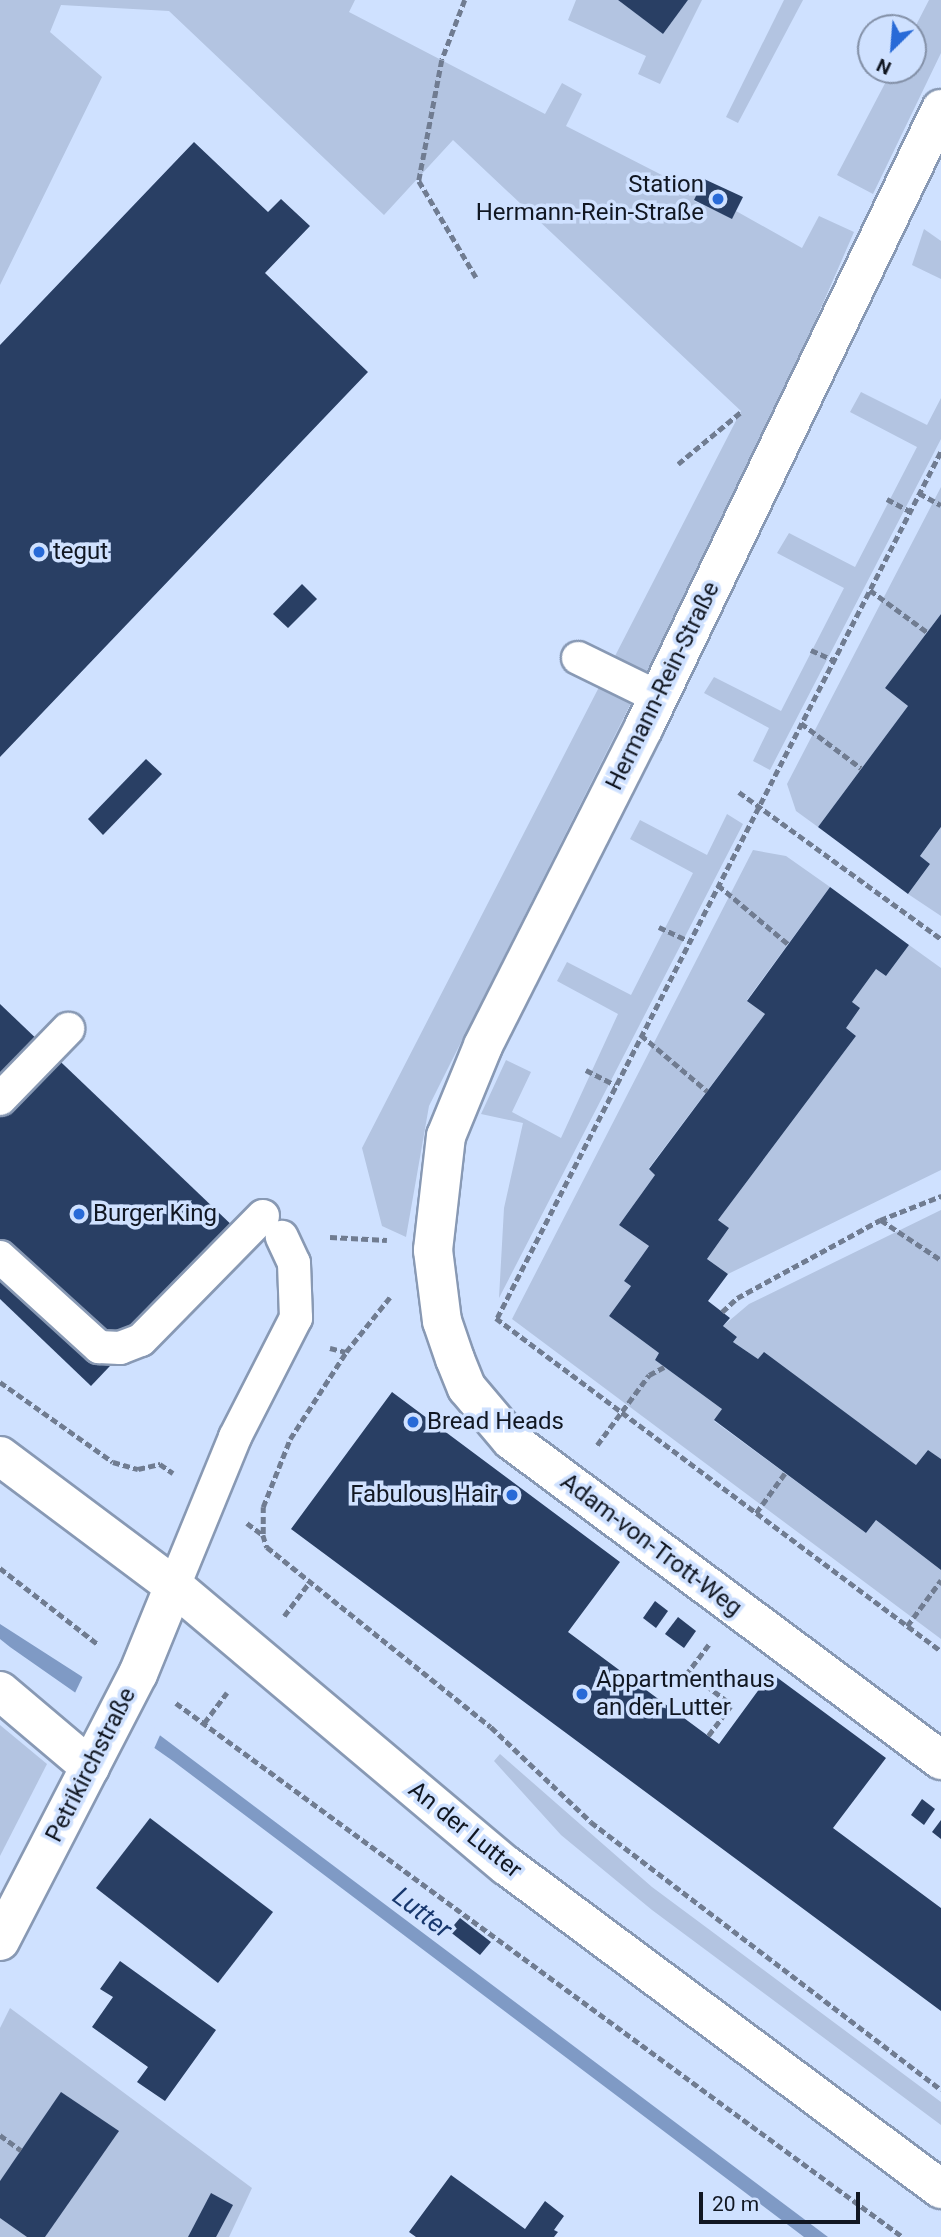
<!DOCTYPE html>
<html>
<head>
<meta charset="utf-8">
<style>
  body { margin:0 }
  #map { position:relative; width:941px; height:2237px; overflow:hidden; background:#cfe1ff; font-family:Roboto,sans-serif }
  div>[style] { position:absolute }
  .green>* { inset:0; background:#b3c4e1 }
  .water>* { inset:0; background:#7f9ac5 }
  .pier>* { inset:0; background:#cfe1ff }
  .building>* { inset:0; background:#293f64 }
  .path>* { height:4.5px; margin-top:-2.25px; transform-origin:0; background:repeating-linear-gradient(90deg,#707c91 0 7px,transparent 0 10.5px) }
  .roads { filter:drop-shadow(2px 0 #8899b4) drop-shadow(-2px 0 #8899b4) drop-shadow(0 2px #8899b4) drop-shadow(0 -2px #8899b4) }
  .lane>* { height:32px; margin:-16px; padding:0 16px; transform-origin:16px; border-radius:16px; background:#fff }
  .street>* { height:38px; margin:-19px; padding:0 19px; transform-origin:19px; border-radius:19px; background:#fff }
  .primary>* { height:38px; margin:-19px; padding:0 19px; transform-origin:19px; border-radius:19px; background:#fff }
  .dots>* { width:19px; height:19px; translate:-50% -50%; box-sizing:border-box; border:4px solid #cfe1ff; border-radius:50% }
  span { translate:-50% -50%; white-space:nowrap; text-align:center; line-height:1.15; -webkit-text-stroke:7px #cfe1ff; paint-order:stroke }
  .poi-label { font-size:24px; color:#111722 }
  .right { translate:-100% -50%; text-align:right }
  .left { translate:0 -50%; text-align:left }
  .street-label { font-size:24px; color:#111722 }
  .water-label { font-size:26px; color:#18386e; font-style:italic }
  .north { position:absolute; left:857px; top:14px; width:70px; height:70px; box-sizing:border-box; background:#cfe1ff; border:2px solid #8390a7; border-radius:50%; rotate:205deg; font-size:19px; font-weight:700; line-height:28px; text-align:center; color:#111722 }
  .north::after { content:''; display:block; margin:auto; width:24px; height:32px; background:#286ad7; clip-path:polygon(50% 0,100% 100%,50% 72%,0 100%) }
  .scale { position:absolute; left:699px; top:2192px; width:161px; height:32px; box-sizing:border-box; border:4px solid #111722; border-top:0; padding-left:9px; font-size:21px; line-height:24px; white-space:nowrap; color:#111722; -webkit-text-stroke:5px #cfe1ff; paint-order:stroke }
</style>
</head>
<body>
<div id="map">
  <div class="green">
    <div style="clip-path:polygon(0 0,355px 0,349px 12px,545px 114px,562px 83px,582px 94px,566px 126px,697px 193px,694px 201px,732px 218px,736px 211px,802px 248px,819px 216px,854px 232px,766px 434px,429px 1106px,406px 1237px,382px 1226px,362px 1148px,741px 411px,453px 140px,384px 215px,169px 11px,61px 5px,50px 32px,102px 77px,0 285px)"></div>
    <div style="clip-path:polygon(576px 0,618px 0,663px 34px,688px 0,702px 0,660px 84px,638px 74px,646px 56px,568px 20px)"></div>
    <div style="clip-path:polygon(784px 0,803px 0,738px 123px,726px 117px)"></div>
    <div style="clip-path:polygon(929px 0,941px 0,941px 53px,873px 194px,837px 175px,892px 70px,913px 70px,913px 31px)"></div>
    <div style="clip-path:polygon(924px 229px,941px 241px,941px 279px,912px 265px)"></div>
    <div style="clip-path:polygon(861px 392px,927px 425px,941px 398px,941px 439px,770px 770px,753px 761px,769px 728px,704px 693px,714px 677px,781px 711px,844px 588px,777px 553px,789px 533px,855px 567px,917px 447px,850px 412px)"></div>
    <div style="clip-path:polygon(941px 487px,941px 614px,885px 688px,908px 706px,818px 827px,796px 811px,787px 784px)"></div>
    <div style="clip-path:polygon(727px 814px,743px 824px,499px 1298px,504px 1208px,523px 1123px,481px 1114px,506px 1060px,531px 1072px,512px 1112px,561px 1138px,618px 1014px,557px 981px,567px 962px,631px 995px,693px 873px,630px 839px,640px 820px,707px 855px)"></div>
    <div style="clip-path:polygon(941px 827px,941px 916px,908px 894px,930px 864px,920px 856px)"></div>
    <div style="clip-path:polygon(753px 850px,786px 856px,830px 887px,747px 1000px,765px 1014px,649px 1168px,655px 1175px,619px 1225px,649px 1246px,624px 1281px,631px 1286px,609px 1316px,659px 1353px,655px 1360px,722px 1409px,714px 1421px,866px 1533px,876px 1520px,941px 1570px,941px 1639px,512px 1319px)"></div>
    <div style="clip-path:polygon(909px 945px,941px 968px,941px 1170px,728px 1274px,707px 1259px,729px 1228px,718px 1220px,856px 1036px,846px 1028px,852px 1002px,876px 969px,886px 976px)"></div>
    <div style="clip-path:polygon(941px 1210px,941px 1459px,928px 1450px,916px 1465px,764px 1353px,758px 1359px,733px 1342px,737px 1337px,723px 1326px,749px 1304px)"></div>
    <div style="clip-path:polygon(0 1725px,47px 1764px,0 1856px)"></div>
    <div style="clip-path:polygon(500px 1754px,652px 1887px,941px 2102px,941px 2125px,652px 1910px,561px 1835px,494px 1761px)"></div>
    <div style="clip-path:polygon(10px 2008px,252px 2188px,229px 2237px,0 2237px,0 2028px)"></div>
  </div>
  <div class="water">
    <div style="clip-path:polygon(0 1624px,81px 1676px,828px 2237px,804px 2237px,173px 1761px,10px 1647px,0 1639px)"></div>
  </div>
  <div class="pier">
    <div style="clip-path:polygon(84px 1674px,161px 1733px,153px 1751px,74px 1695px)"></div>
  </div>
  <div class="building">
    <div style="clip-path:polygon(618px 0,688px 0,663px 34px)"></div>
    <div style="clip-path:polygon(194px 142px,268px 212px,281px 199px,310px 226px,265px 273px,368px 372px,0 757px,0 345px)"></div>
    <div style="clip-path:polygon(704px 179px,743px 197px,732px 219px,694px 200px)"></div>
    <div style="clip-path:polygon(302px 584px,317px 599px,288px 628px,273px 614px)"></div>
    <div style="clip-path:polygon(941px 614px,941px 827px,920px 856px,930px 864px,908px 894px,818px 827px,908px 706px,885px 688px)"></div>
    <div style="clip-path:polygon(146px 759px,162px 774px,103px 835px,88px 819px)"></div>
    <div style="clip-path:polygon(830px 887px,909px 945px,886px 976px,876px 969px,852px 1002px,860px 1008px,846px 1028px,856px 1036px,718px 1220px,729px 1228px,707px 1259px,728px 1274px,708px 1301px,730px 1318px,723px 1326px,737px 1337px,733px 1342px,758px 1359px,764px 1352px,916px 1465px,928px 1450px,941px 1459px,941px 1570px,876px 1520px,866px 1533px,714px 1420px,722px 1409px,655px 1360px,659px 1353px,609px 1316px,631px 1286px,624px 1281px,649px 1246px,619px 1225px,655px 1175px,649px 1169px,765px 1014px,747px 1001px)"></div>
    <div style="clip-path:polygon(0 1004px,238px 1231px,91px 1386px,0 1299px)"></div>
    <div style="clip-path:polygon(392px 1392px,620px 1562px,568px 1632px,719px 1744px,771px 1673px,886px 1758px,833px 1828px,941px 1908px,941px 2011px,291px 1529px)"></div>
    <div style="clip-path:polygon(655px 1601px,668px 1611px,656px 1628px,643px 1618px)"></div>
    <div style="clip-path:polygon(678px 1617px,696px 1631px,684px 1648px,665px 1634px)"></div>
    <div style="clip-path:polygon(922px 1799px,935px 1809px,924px 1825px,911px 1815px)"></div>
    <div style="clip-path:polygon(150px 1818px,273px 1912px,218px 1983px,96px 1888px)"></div>
    <div style="clip-path:polygon(941px 1820px,941px 1839px,932px 1832px)"></div>
    <div style="clip-path:polygon(460px 1918px,491px 1942px,480px 1955px,449px 1931px)"></div>
    <div style="clip-path:polygon(120px 1961px,216px 2030px,165px 2101px,137px 2082px,148px 2067px,92px 2027px,113px 1997px,100px 1989px)"></div>
    <div style="clip-path:polygon(61px 2092px,119px 2131px,45px 2237px,27px 2237px,0 2218px,0 2181px)"></div>
    <div style="clip-path:polygon(451px 2175px,525px 2229px,545px 2201px,564px 2216px,554px 2230px,558px 2232px,554px 2237px,416px 2237px,409px 2232px)"></div>
    <div style="clip-path:polygon(211px 2193px,233px 2205px,216px 2237px,188px 2237px)"></div>
  </div>
  <div class="path">
    <div style="left:465px;top:0;width:64px;rotate:111deg"></div>
    <div style="left:442px;top:60px;width:123px;rotate:100.8deg"></div>
    <div style="left:419px;top:181px;width:112px;rotate:59.3deg"></div>
    <div style="left:678px;top:464px;width:83px;rotate:-39.6deg"></div>
    <div style="left:919px;top:493px;width:25px;rotate:29deg"></div>
    <div style="left:887px;top:499px;width:26px;rotate:28deg"></div>
    <div style="left:870px;top:590px;width:71px;rotate:36.4deg"></div>
    <div style="left:811px;top:650px;width:24px;rotate:24deg"></div>
    <div style="left:801px;top:723px;width:75px;rotate:36.9deg"></div>
    <div style="left:739px;top:792px;width:250px;rotate:36deg"></div>
    <div style="left:718px;top:885px;width:92px;rotate:40.1deg"></div>
    <div style="left:659px;top:927px;width:33px;rotate:25deg"></div>
    <div style="left:641px;top:1035px;width:87px;rotate:40.3deg"></div>
    <div style="left:586px;top:1070px;width:33px;rotate:27deg"></div>
    <div style="left:881px;top:1220px;width:72px;rotate:33.7deg"></div>
    <div style="left:330px;top:1237px;width:57px;rotate:3deg"></div>
    <div style="left:722px;top:1312px;width:21px;rotate:-43deg"></div>
    <div style="left:737px;top:1298px;width:163px;rotate:-28.6deg"></div>
    <div style="left:880px;top:1220px;width:66px;rotate:-21.5deg"></div>
    <div style="left:496px;top:1318px;width:556px;rotate:36.81deg"></div>
    <div style="left:497px;top:1318px;width:974px;rotate:-62.88deg"></div>
    <div style="left:330px;top:1348px;width:16px;rotate:14deg"></div>
    <div style="left:0;top:1382px;width:138px;rotate:35.3deg"></div>
    <div style="left:113px;top:1462px;width:26px;rotate:16deg"></div>
    <div style="left:138px;top:1469px;width:23px;rotate:-13deg"></div>
    <div style="left:160px;top:1464px;width:16px;rotate:35deg"></div>
    <div style="left:597px;top:1445px;width:87px;rotate:-53.4deg"></div>
    <div style="left:649px;top:1375px;width:17px;rotate:-28deg"></div>
    <div style="left:756px;top:1513px;width:49px;rotate:-54.1deg"></div>
    <div style="left:247px;top:1523px;width:20px;rotate:37deg"></div>
    <div style="left:263px;top:1535px;width:13px;rotate:72deg"></div>
    <div style="left:267px;top:1547px;width:287px;rotate:38.8deg"></div>
    <div style="left:491px;top:1727px;width:138px;rotate:43.5deg"></div>
    <div style="left:591px;top:1822px;width:441px;rotate:37.4deg"></div>
    <div style="left:263px;top:1534px;width:27px;rotate:-90deg"></div>
    <div style="left:263px;top:1507px;width:73px;rotate:-68.3deg"></div>
    <div style="left:290px;top:1439px;width:103px;rotate:-57.2deg"></div>
    <div style="left:346px;top:1352px;width:70px;rotate:-51.3deg"></div>
    <div style="left:0;top:1568px;width:125px;rotate:37.9deg"></div>
    <div style="left:284px;top:1616px;width:45px;rotate:-53.1deg"></div>
    <div style="left:907px;top:1626px;width:57px;rotate:-53.5deg"></div>
    <div style="left:709px;top:1645px;width:34px;rotate:127deg"></div>
    <div style="left:689px;top:1672px;width:54px;rotate:37.5deg"></div>
    <div style="left:732px;top:1705px;width:39px;rotate:127deg"></div>
    <div style="left:176px;top:1703px;width:902px;rotate:36.3deg"></div>
    <div style="left:204px;top:1723px;width:38px;rotate:-53deg"></div>
    <div style="left:0;top:2135px;width:26px;rotate:36deg"></div>
  </div>
  <div class="roads">
    <div class="lane">
      <div style="left:578px;top:658px;width:89px;rotate:26deg"></div>
      <div style="left:0;top:1099px;width:98px;rotate:-45.8deg"></div>
      <div style="left:0;top:1257px;width:134px;rotate:42.3deg"></div>
      <div style="left:99px;top:1347px;width:21px;rotate:3deg"></div>
      <div style="left:120px;top:1348px;width:22px;rotate:-21deg"></div>
      <div style="left:141px;top:1340px;width:174px;rotate:-45.5deg"></div>
      <div style="left:174px;top:1586px;width:161px;rotate:-67.7deg"></div>
      <div style="left:235px;top:1437px;width:134px;rotate:-62.9deg"></div>
      <div style="left:296px;top:1318px;width:55px;rotate:-92.1deg"></div>
      <div style="left:294px;top:1263px;width:29px;rotate:-115deg"></div>
    </div>
    <div class="street">
      <div style="left:941px;top:109px;width:686px;rotate:115.67deg"></div>
      <div style="left:644px;top:727px;width:357px;rotate:116.8deg"></div>
      <div style="left:483px;top:1046px;width:97px;rotate:112.3deg"></div>
      <div style="left:446px;top:1136px;width:115px;rotate:96.5deg"></div>
      <div style="left:433px;top:1250px;width:72px;rotate:82.8deg"></div>
      <div style="left:442px;top:1321px;width:40px;rotate:71.1deg"></div>
      <div style="left:455px;top:1359px;width:31px;rotate:68deg"></div>
      <div style="left:467px;top:1388px;width:68px;rotate:49.8deg"></div>
      <div style="left:511px;top:1440px;width:536px;rotate:36.66deg"></div>
      <div style="left:0;top:1691px;width:118px;rotate:40.2deg"></div>
      <div style="left:0;top:1941px;width:301px;rotate:-62.7deg"></div>
      <div style="left:138px;top:1674px;width:95px;rotate:-67.8deg"></div>
    </div>
    <div class="primary">
      <div style="left:0;top:1456px;width:217px;rotate:36.8deg"></div>
      <div style="left:174px;top:1586px;width:435px;rotate:40.1deg"></div>
      <div style="left:507px;top:1866px;width:541px;rotate:36.66deg"></div>
    </div>
  </div>
  <div class="dots">
    <div style="left:718px;top:199px;background:#286ad7"></div>
    <div style="left:39px;top:552px;background:#286ad7"></div>
    <div style="left:79px;top:1214px;background:#286ad7"></div>
    <div style="left:413px;top:1422px;background:#286ad7"></div>
    <div style="left:512px;top:1495px;background:#286ad7"></div>
    <div style="left:582px;top:1694px;background:#286ad7"></div>
  </div>
  <div class="poi-label">
    <span class="right" style="left:704px;top:199px">Station<br>Hermann-Rein-Straße</span>
    <span class="left" style="left:53px;top:552px">tegut</span>
    <span class="left" style="left:93px;top:1214px">Burger King</span>
    <span class="left" style="left:427px;top:1422px">Bread Heads</span>
    <span class="right" style="left:498px;top:1495px">Fabulous Hair</span>
    <span class="left" style="left:596px;top:1694px">Appartmenthaus<br>an der Lutter</span>
  </div>
  <div class="street-label">
    <span style="left:663px;top:686px;rotate:-64deg">Hermann-Rein-Straße</span>
    <span style="left:651px;top:1545px;rotate:37deg">Adam-von-Trott-Weg</span>
    <span style="left:91px;top:1765px;rotate:-63deg">Petrikirchstraße</span>
    <span style="left:465px;top:1830px;rotate:39deg">An der Lutter</span>
  </div>
  <div class="water-label">
    <span style="left:422px;top:1913px;rotate:37deg">Lutter</span>
  </div>
  <div class="north">N</div>
  <div class="scale">20 m</div>
</div>
</body>
</html>
